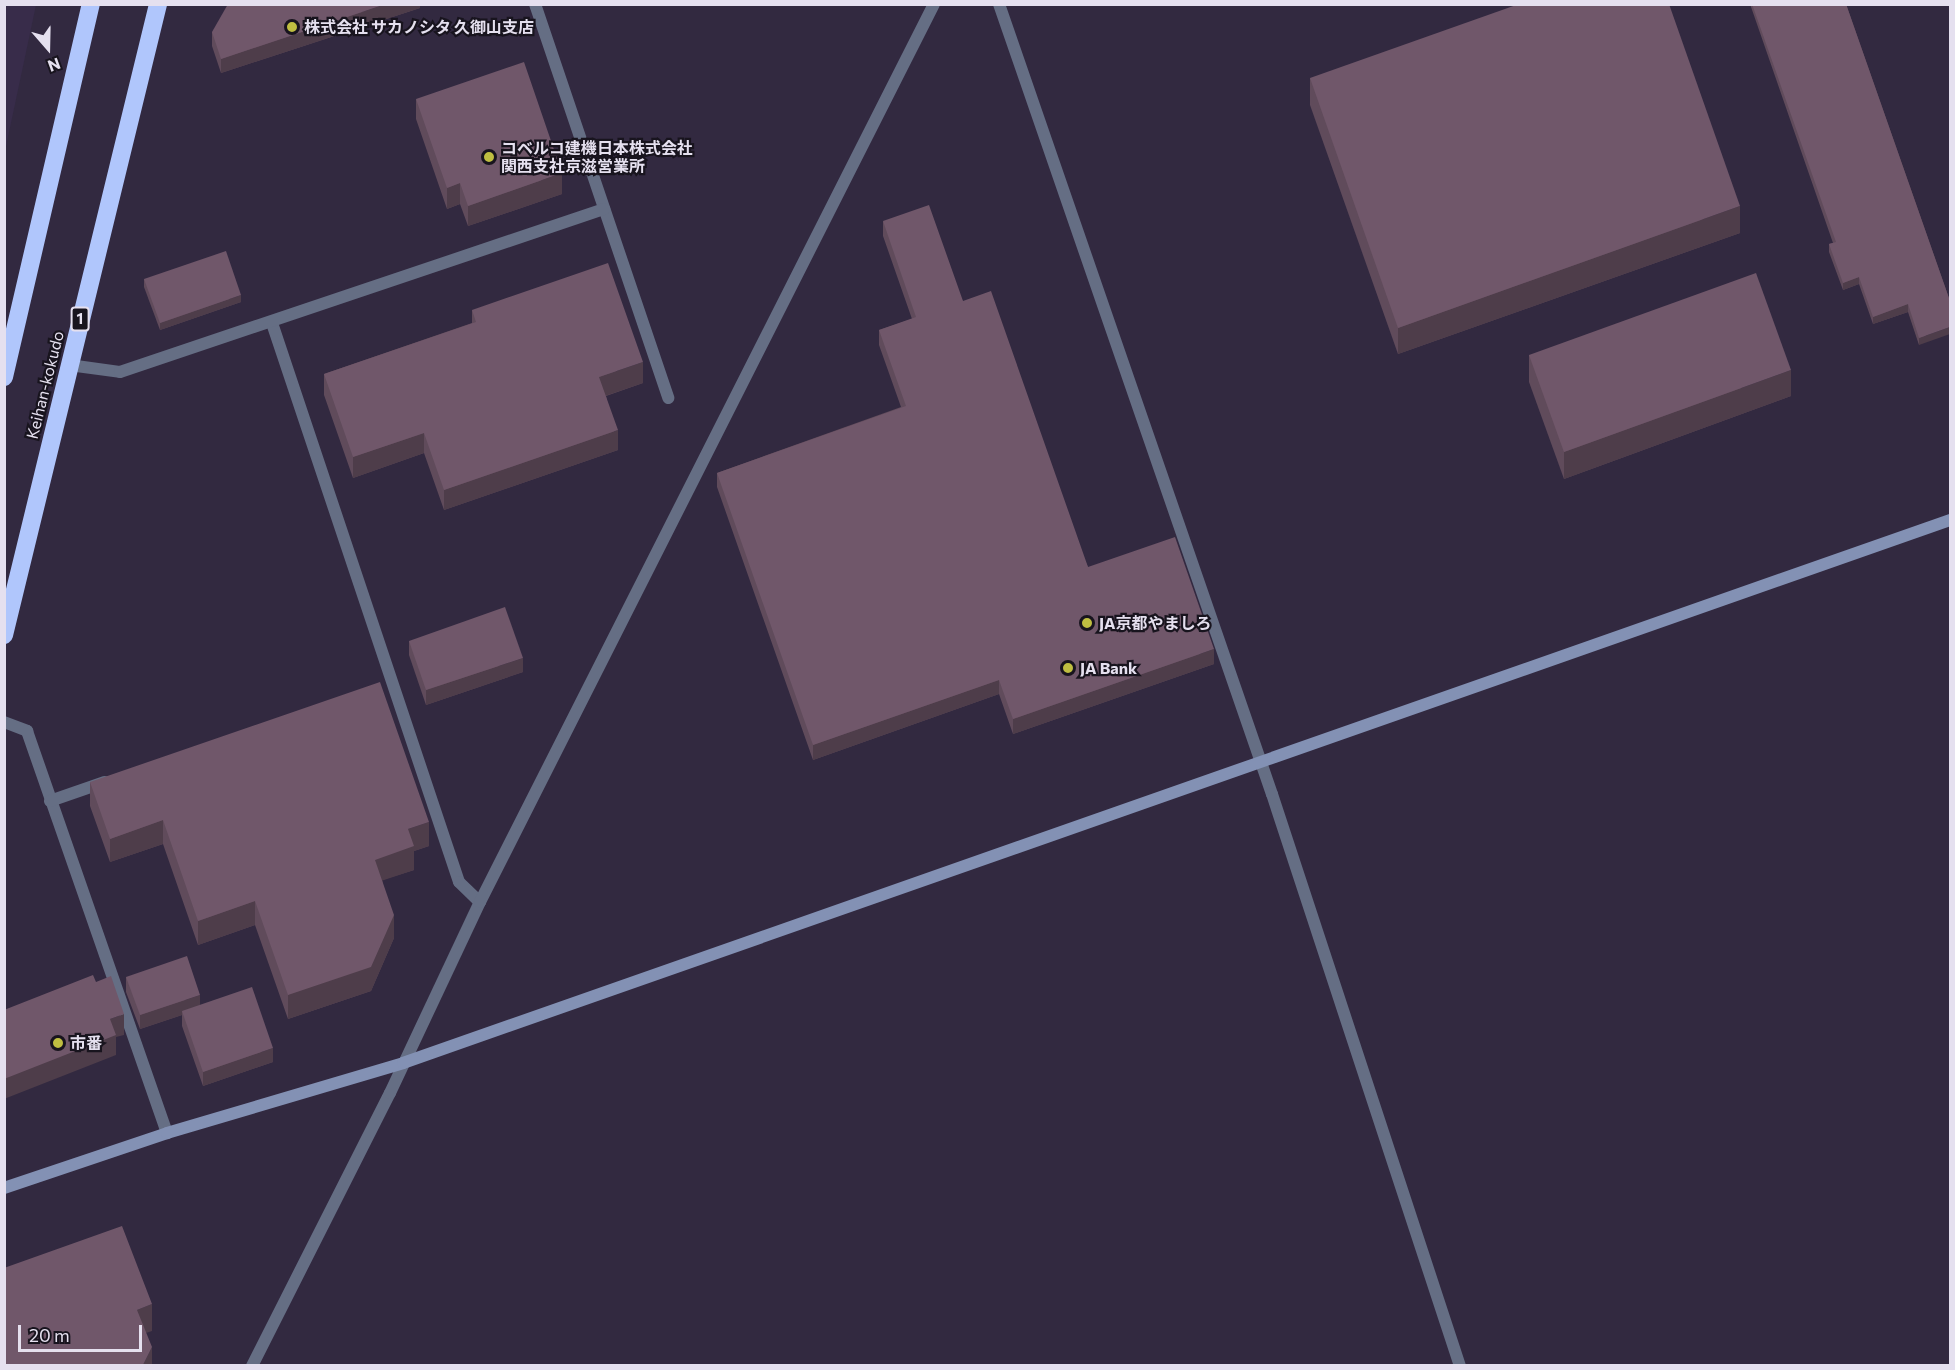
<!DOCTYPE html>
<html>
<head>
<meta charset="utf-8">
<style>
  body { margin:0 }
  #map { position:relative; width:1955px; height:1370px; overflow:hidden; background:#322940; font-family:Commissioner,"Noto Sans JP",sans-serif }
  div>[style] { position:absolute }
  .built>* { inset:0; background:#382c4a }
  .street>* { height:12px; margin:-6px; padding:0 6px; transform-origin:6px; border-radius:6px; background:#656e84 }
  .secondary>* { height:12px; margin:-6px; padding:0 6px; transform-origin:6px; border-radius:6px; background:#8391b4 }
  .highway>* { height:18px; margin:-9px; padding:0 9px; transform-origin:9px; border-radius:9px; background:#b0c6fc }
  .wall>* { inset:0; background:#604b5b }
  .shaded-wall>* { inset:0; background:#4e3d4a }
  .building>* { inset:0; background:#70576a }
  .dots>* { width:16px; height:16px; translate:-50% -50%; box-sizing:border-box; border:3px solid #18141e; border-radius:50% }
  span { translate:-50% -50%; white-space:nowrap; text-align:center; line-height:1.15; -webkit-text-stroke:4.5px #18141e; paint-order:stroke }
  .shield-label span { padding:2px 4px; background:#18141e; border:2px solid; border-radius:4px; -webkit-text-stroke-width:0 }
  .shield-label { font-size:15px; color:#e5e0ef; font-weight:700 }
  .poi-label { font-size:16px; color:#e5e0ef; font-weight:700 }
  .left { translate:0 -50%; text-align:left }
  .street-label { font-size:16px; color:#e5e0ef }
  .frame { position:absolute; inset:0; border:6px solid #e5e0ef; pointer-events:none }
  .north { position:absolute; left:18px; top:18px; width:60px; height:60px; -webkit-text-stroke:4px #18141e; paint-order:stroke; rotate:160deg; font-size:16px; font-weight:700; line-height:24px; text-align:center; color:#e5e0ef }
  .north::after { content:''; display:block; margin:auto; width:21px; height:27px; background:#e5e0ef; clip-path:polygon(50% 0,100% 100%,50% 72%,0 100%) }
  .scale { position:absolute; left:18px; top:1325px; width:124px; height:27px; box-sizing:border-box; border:3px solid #e5e0ef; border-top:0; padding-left:8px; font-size:18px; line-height:21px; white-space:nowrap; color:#e5e0ef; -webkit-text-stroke:4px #18141e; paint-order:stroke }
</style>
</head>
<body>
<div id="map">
  <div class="built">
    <div style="clip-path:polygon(5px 4px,36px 5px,5px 151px,4px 5px)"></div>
  </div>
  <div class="street">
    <div style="left:535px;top:4px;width:416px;rotate:71.3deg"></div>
    <div style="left:999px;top:4px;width:836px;rotate:70.94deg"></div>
    <div style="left:1272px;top:794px;width:602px;rotate:71.81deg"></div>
    <div style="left:272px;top:323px;width:589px;rotate:71.5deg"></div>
    <div style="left:459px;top:882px;width:29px;rotate:44deg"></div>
    <div style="left:69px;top:365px;width:51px;rotate:7.8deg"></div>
    <div style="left:120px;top:372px;width:511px;rotate:-18.61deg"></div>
    <div style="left:4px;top:722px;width:25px;rotate:21deg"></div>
    <div style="left:27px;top:731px;width:426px;rotate:70.8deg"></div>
    <div style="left:50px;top:801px;width:58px;rotate:-19.1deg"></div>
    <div style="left:252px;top:1366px;width:306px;rotate:-63.2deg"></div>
    <div style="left:390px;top:1093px;width:211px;rotate:-64.8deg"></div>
    <div style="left:480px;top:902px;width:1006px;rotate:-63.18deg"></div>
  </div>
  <div class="secondary">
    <div style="left:4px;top:1188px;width:172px;rotate:-18.6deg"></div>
    <div style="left:167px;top:1133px;width:246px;rotate:-16.5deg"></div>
    <div style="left:403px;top:1063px;width:1640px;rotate:-19.34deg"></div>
  </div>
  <div class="highway">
    <div style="left:4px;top:377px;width:383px;rotate:-76.9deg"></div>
    <div style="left:4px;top:635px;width:650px;rotate:-76.28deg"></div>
  </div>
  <div class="wall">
    <div style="clip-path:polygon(420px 4px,420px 8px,221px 73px,212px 46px,212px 32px)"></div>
    <div style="clip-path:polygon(1750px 4px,1846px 4px,1950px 301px,1919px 345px,1908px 312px,1873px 324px,1859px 284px,1843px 290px,1829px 252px,1829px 244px,1833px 243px)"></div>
    <div style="clip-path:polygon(1310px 78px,1740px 233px,1398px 354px,1310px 105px)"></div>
    <div style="clip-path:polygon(416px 99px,562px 194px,468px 226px,460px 204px,447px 209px,416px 119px)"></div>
    <div style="clip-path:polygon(883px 221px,963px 301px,1088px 567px,1214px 664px,1013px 734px,999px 694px,813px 760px,717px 487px,717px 473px,901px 407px,879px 345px,879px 330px,912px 319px,883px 236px)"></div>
    <div style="clip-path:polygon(144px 279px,241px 302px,160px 330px,144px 287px)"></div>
    <div style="clip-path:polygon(472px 310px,643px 383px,606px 396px,618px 450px,444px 510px,424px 453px,353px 478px,324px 395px,324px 374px,472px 323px)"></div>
    <div style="clip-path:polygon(1529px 355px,1791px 396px,1564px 479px,1529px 382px)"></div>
    <div style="clip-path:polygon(409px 641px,523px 672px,426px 705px,409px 655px)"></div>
    <div style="clip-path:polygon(90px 782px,429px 846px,414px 851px,414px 870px,382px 880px,394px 938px,371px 991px,288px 1019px,255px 925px,198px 945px,163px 844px,110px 862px,90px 806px)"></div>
    <div style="clip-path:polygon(126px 977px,200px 1005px,273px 1062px,203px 1086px,182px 1026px,182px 1015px,140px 1029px,126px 992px)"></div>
  </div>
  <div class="shaded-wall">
    <div style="clip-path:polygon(386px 4px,420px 4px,420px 8px,221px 73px,221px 59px)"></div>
    <div style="clip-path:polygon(562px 173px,562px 194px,468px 226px,468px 206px)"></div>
    <div style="clip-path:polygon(460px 183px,460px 204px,447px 209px,447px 188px)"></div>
    <div style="clip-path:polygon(1740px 206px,1740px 233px,1398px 354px,1398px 328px)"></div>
    <div style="clip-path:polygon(1859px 277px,1859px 284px,1843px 290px,1843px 283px)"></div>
    <div style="clip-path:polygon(241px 295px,241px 302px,160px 330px,160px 323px)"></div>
    <div style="clip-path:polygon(1908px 304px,1908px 312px,1873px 324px,1873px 317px)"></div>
    <div style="clip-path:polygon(1950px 327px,1950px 334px,1919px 345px,1919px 338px)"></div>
    <div style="clip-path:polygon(643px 362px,643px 383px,599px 398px,599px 377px)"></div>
    <div style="clip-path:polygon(1791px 370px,1791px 396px,1564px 479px,1564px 452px)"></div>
    <div style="clip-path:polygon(618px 430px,618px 450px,444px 510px,444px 490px)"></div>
    <div style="clip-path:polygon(424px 433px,424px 453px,353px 478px,353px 457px)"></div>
    <div style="clip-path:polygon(1214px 649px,1214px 664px,1013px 734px,1013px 719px)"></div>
    <div style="clip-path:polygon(523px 658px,523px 672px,426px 705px,426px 690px)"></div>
    <div style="clip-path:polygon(999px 680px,999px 694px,813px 760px,813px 745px)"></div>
    <div style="clip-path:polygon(163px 820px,163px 844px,110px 862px,110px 839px)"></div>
    <div style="clip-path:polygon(429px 822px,429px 846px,414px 851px,414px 870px,375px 883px,375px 860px,408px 829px)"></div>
    <div style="clip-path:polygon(255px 901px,255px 925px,198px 945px,198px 921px)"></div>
    <div style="clip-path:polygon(394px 915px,394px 938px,371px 991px,288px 1019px,288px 995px)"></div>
    <div style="clip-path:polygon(200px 995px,200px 1009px,182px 1011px,182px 1015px,140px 1029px,140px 1015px)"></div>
    <div style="clip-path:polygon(124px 1014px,124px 1035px,116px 1037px,116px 1055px,4px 1099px,4px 1079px,110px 1019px)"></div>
    <div style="clip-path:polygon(273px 1048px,273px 1062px,203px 1086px,203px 1072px)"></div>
    <div style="clip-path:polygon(152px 1304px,152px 1331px,137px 1336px,137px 1310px)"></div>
    <div style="clip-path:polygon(152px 1347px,152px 1365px,143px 1365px)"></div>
  </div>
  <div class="building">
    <div style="clip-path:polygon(228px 4px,386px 4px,221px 59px,212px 32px)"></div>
    <div style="clip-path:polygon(1519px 4px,1669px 4px,1740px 206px,1398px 328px,1310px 78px)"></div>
    <div style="clip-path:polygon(1752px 4px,1846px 4px,1950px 301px,1950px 327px,1919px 338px,1908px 304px,1873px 317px,1859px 277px,1843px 283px,1829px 244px,1836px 242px)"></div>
    <div style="clip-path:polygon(524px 62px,562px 173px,468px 206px,460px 183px,447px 188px,416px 99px)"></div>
    <div style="clip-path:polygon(929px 205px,963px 301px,991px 291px,1088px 567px,1175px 537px,1214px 649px,1013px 719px,999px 680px,813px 745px,717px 473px,906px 406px,879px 330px,916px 317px,883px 221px)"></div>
    <div style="clip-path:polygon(226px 251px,241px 295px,160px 323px,144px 279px)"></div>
    <div style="clip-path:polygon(608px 263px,643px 362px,599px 377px,618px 430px,444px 490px,424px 433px,353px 457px,324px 374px,476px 322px,472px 310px)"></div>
    <div style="clip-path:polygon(1756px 273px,1791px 370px,1564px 452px,1529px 355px)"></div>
    <div style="clip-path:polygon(505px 607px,523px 658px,426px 690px,409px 641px)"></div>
    <div style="clip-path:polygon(380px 682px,429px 822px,408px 829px,414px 846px,375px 860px,394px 915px,371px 967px,288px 995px,255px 901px,198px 921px,163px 820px,110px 839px,90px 782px)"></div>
    <div style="clip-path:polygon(187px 956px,200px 995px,140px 1015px,126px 977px)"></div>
    <div style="clip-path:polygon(93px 975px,96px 982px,111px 976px,124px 1014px,110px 1019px,116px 1035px,4px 1079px,4px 1010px)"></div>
    <div style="clip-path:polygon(252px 987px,273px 1048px,203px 1072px,182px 1011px)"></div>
    <div style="clip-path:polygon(122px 1226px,152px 1304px,137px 1310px,152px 1347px,143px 1365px,4px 1365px,4px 1268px)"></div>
  </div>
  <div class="dots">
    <div style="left:292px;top:27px;background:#bfbe41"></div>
    <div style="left:489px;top:157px;background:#bfbe41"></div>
    <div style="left:1087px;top:623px;background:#bfbe41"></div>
    <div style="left:1068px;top:668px;background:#bfbe41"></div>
    <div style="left:58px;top:1043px;background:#bfbe41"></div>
  </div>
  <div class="shield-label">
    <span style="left:80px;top:319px">1</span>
  </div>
  <div class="poi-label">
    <span class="left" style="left:304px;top:27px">株式会社 サカノシタ 久御山支店</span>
    <span class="left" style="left:501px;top:157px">コベルコ建機日本株式会社<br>関西支社京滋営業所</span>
    <span class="left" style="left:1099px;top:623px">JA京都やましろ</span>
    <span class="left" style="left:1080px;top:668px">JA Bank</span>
    <span class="left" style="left:70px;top:1043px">市番</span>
  </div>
  <div class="street-label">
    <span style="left:45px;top:385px;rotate:-76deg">Keihan-kokudo</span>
  </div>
  <div class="frame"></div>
  <div class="north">N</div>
  <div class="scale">20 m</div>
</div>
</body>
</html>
